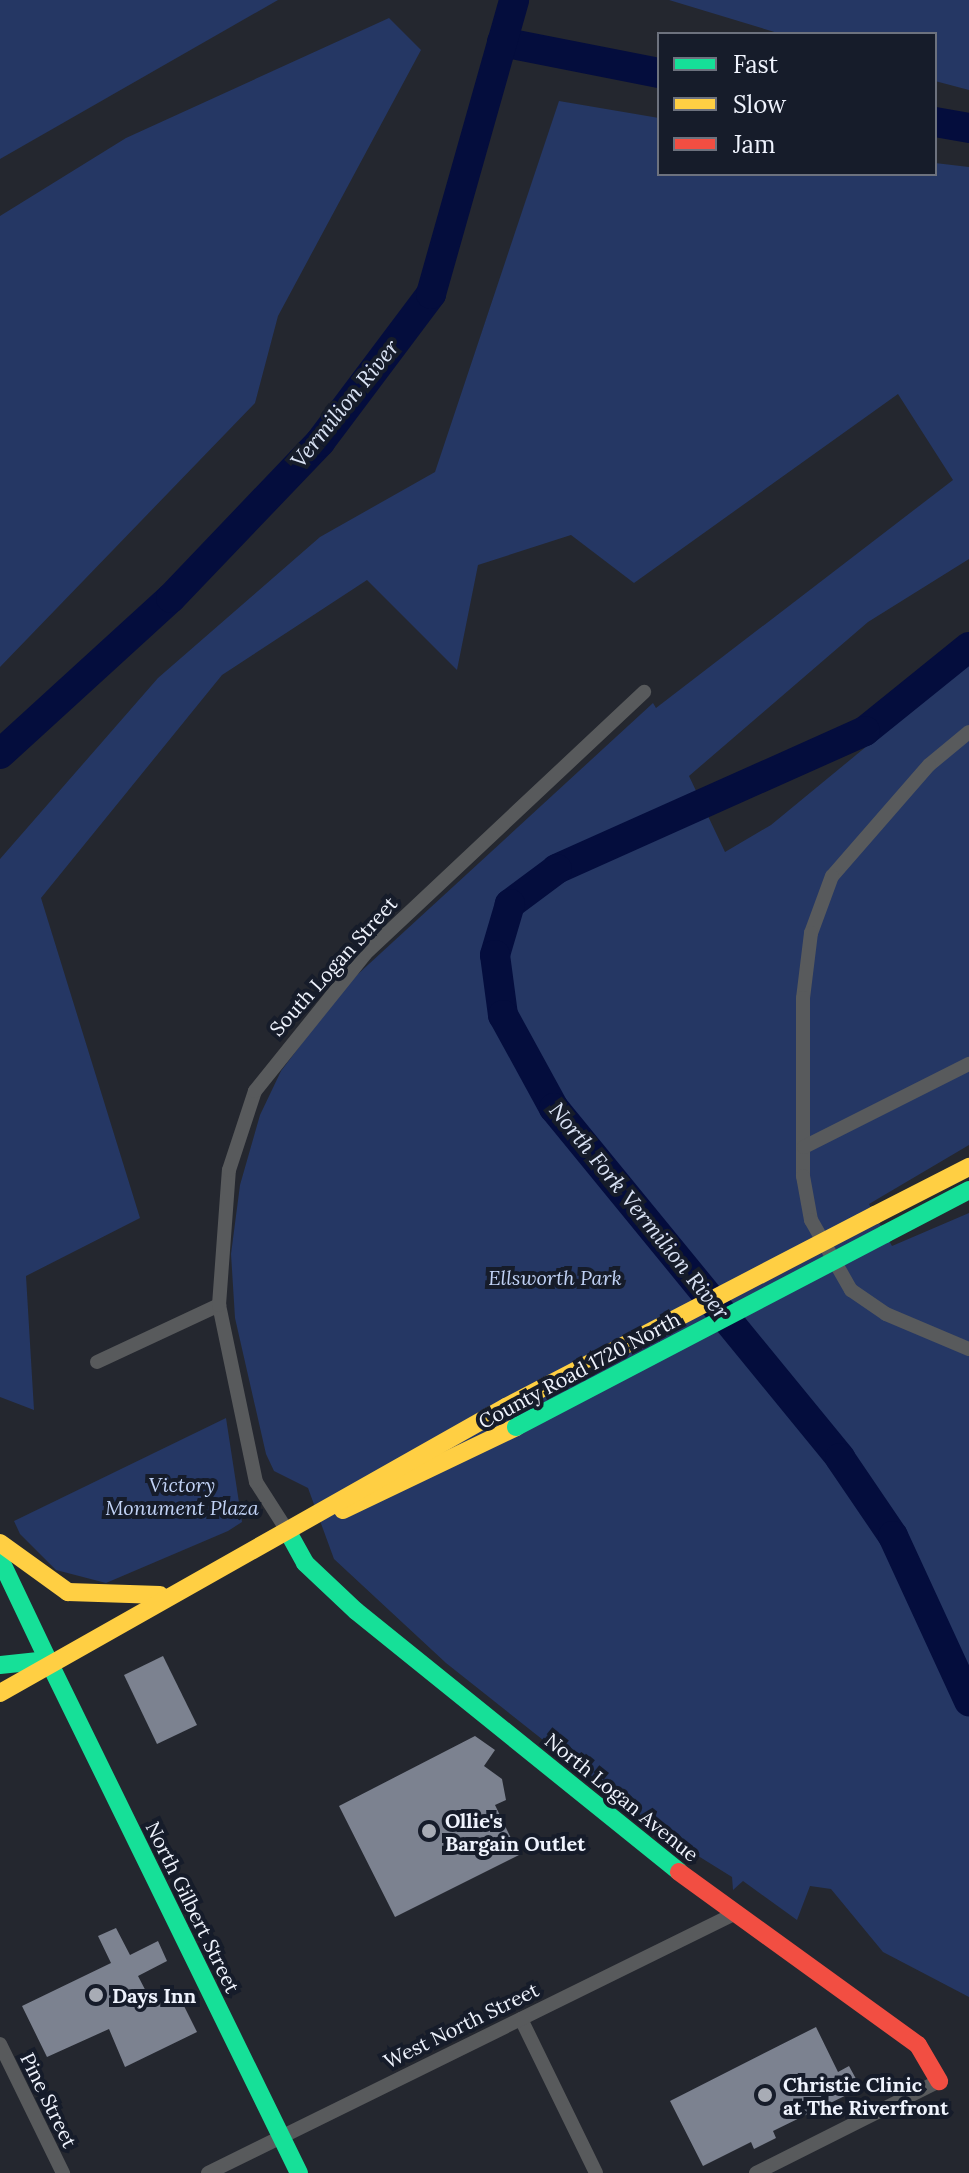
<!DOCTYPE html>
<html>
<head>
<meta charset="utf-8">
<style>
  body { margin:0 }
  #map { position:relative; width:969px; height:2173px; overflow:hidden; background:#24272f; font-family:Lora,serif }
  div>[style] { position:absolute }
  .green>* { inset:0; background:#253764 }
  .river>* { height:30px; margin:-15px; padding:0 15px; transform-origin:15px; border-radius:15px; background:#040d3d }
  .building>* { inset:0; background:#7c8290 }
  .street>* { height:14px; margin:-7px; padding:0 7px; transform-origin:7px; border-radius:7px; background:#585a5c }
  .fast>* { height:18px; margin:-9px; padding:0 9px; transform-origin:9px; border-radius:9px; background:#16e098 }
  .slow>* { height:18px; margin:-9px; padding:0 9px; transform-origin:9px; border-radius:9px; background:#ffcf43 }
  .jam>* { height:18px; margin:-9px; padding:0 9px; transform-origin:9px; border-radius:9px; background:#f24e42 }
  .fast-bridge>* { height:18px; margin:-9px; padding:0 9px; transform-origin:9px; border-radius:9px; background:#16e098 }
  .slow-bridge>* { height:18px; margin:-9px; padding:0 9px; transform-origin:9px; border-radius:9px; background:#ffcf43 }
  .dots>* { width:22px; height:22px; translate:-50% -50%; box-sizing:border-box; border:4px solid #161c2a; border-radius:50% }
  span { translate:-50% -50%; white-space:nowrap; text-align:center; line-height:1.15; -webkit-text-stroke:8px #161c2a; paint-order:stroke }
  .street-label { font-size:20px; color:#eff3fd }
  .park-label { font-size:20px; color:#c1d2f5; font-style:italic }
  .poi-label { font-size:20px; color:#eff3fd; font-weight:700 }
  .left { translate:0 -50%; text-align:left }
  .water-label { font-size:22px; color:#dae3f5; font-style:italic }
  .legend { position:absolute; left:657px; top:32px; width:280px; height:144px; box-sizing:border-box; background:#161c2a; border:2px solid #6d727e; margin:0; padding:10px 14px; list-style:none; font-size:24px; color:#eff3fd }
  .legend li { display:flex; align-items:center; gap:16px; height:40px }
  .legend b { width:40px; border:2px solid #6d727e }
</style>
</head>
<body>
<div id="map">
  <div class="green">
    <div style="clip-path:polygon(0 0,278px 0,0 159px)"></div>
    <div style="clip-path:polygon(669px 0,969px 0,969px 90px,935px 81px,935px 34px,781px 34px)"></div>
    <div style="clip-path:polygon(389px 18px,421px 50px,278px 316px,255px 403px,0 667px,0 216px,126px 138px)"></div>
    <div style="clip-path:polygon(559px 101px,659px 118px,659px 174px,935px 174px,935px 163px,969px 167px,969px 559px,868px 622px,689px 776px,725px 852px,771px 825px,969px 662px,969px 1145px,869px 1204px,892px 1246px,969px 1213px,969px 1997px,883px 1952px,831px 1889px,810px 1886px,797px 1920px,743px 1881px,733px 1890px,732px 1877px,658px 1831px,446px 1663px,334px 1559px,308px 1488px,274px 1471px,266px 1454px,235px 1318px,231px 1254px,240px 1185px,260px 1115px,281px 1071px,345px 986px,653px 703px,656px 708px,953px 480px,898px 394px,634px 583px,571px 535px,478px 565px,457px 670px,367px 580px,222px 675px,41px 898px,140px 1218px,26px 1276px,34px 1410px,0 1397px,0 859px,158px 678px,320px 537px,435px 472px)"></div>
    <div style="clip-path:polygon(226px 1418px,242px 1522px,228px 1531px,106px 1583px,56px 1570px,20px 1534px,14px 1521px)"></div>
  </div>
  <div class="river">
    <div style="left:502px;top:42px;width:160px;rotate:11.2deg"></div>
    <div style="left:935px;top:122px;width:35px;rotate:10deg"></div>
    <div style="left:969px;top:647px;width:134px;rotate:141.1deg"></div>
    <div style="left:865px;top:731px;width:338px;rotate:155.9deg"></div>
    <div style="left:557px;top:869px;width:59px;rotate:143.3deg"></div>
    <div style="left:510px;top:904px;width:53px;rotate:106.4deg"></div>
    <div style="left:495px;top:955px;width:61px;rotate:82.4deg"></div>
    <div style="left:503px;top:1015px;width:106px;rotate:61.3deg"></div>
    <div style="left:554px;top:1108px;width:452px;rotate:50.7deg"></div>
    <div style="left:840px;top:1458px;width:94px;rotate:55.8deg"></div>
    <div style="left:893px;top:1536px;width:182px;rotate:65.3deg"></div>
    <div style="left:0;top:754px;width:231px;rotate:-42.4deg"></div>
    <div style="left:171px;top:598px;width:216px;rotate:-46.3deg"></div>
    <div style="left:320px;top:442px;width:185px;rotate:-53.1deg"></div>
    <div style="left:431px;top:294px;width:305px;rotate:-74.2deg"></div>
  </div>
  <div class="building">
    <div style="clip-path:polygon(163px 1656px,197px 1725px,157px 1744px,124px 1675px)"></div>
    <div style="clip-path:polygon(475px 1736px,495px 1750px,484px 1766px,502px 1779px,506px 1800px,495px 1805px,519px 1855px,395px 1917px,339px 1806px)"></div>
    <div style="clip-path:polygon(116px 1928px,130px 1955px,158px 1941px,167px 1961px,138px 1976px,151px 2001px,176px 1990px,197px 2032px,125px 2067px,109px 2029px,47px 2057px,22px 2006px,111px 1963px,98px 1936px)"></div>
    <div style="clip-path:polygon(816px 2027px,838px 2072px,849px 2066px,861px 2088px,773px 2131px,776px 2138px,754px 2149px,751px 2142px,703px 2166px,670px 2101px)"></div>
  </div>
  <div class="street">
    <div style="left:969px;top:732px;width:52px;rotate:140.5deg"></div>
    <div style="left:929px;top:765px;width:147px;rotate:131.1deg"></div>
    <div style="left:832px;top:876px;width:61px;rotate:110.2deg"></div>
    <div style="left:811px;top:933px;width:65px;rotate:97deg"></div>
    <div style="left:803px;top:998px;width:178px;rotate:90deg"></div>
    <div style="left:803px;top:1176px;width:45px;rotate:79.7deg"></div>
    <div style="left:811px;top:1220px;width:81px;rotate:60.3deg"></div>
    <div style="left:851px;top:1290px;width:42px;rotate:34.4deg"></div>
    <div style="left:886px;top:1314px;width:90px;rotate:22.9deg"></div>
    <div style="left:804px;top:1147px;width:185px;rotate:-26.7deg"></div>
    <div style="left:97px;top:1362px;width:135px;rotate:-25deg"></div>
    <div style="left:288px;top:1532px;width:59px;rotate:-122.6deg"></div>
    <div style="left:256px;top:1482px;width:181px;rotate:-101.8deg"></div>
    <div style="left:219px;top:1305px;width:135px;rotate:-85.8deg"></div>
    <div style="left:229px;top:1170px;width:83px;rotate:-71.8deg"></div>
    <div style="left:255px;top:1091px;width:176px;rotate:-51.2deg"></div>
    <div style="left:365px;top:954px;width:383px;rotate:-43.2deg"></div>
    <div style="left:521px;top:2019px;width:171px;rotate:64deg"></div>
    <div style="left:0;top:2044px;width:144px;rotate:64deg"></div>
    <div style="left:208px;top:2173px;width:584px;rotate:-26.21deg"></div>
    <div style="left:756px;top:2173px;width:205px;rotate:-26.7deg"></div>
  </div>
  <div class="fast">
    <div style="left:885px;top:1234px;width:95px;rotate:-27.6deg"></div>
    <div style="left:288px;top:1532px;width:35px;rotate:61deg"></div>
    <div style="left:305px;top:1563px;width:70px;rotate:43.3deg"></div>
    <div style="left:356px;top:1611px;width:415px;rotate:38.9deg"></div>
    <div style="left:0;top:1559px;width:112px;rotate:64.6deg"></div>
    <div style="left:48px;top:1660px;width:571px;rotate:63.93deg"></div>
    <div style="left:0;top:1665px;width:48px;rotate:-5.9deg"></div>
  </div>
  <div class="slow">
    <div style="left:875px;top:1215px;width:106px;rotate:-27.1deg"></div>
    <div style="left:343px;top:1510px;width:192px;rotate:-25.6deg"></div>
    <div style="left:0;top:1543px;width:84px;rotate:35.8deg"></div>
    <div style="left:68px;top:1592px;width:92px;rotate:1.9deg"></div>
    <div style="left:0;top:1693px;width:581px;rotate:-29.48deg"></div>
  </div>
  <div class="jam">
    <div style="left:679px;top:1872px;width:295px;rotate:35.9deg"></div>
    <div style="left:918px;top:2045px;width:42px;rotate:59.7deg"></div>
  </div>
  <div class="fast-bridge">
    <div style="left:516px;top:1427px;width:416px;rotate:-27.6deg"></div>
  </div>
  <div class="slow-bridge">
    <div style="left:506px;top:1407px;width:416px;rotate:-27.5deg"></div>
  </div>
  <div class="dots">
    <div style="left:429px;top:1831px;background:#a8acb5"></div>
    <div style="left:96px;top:1995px;background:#a8acb5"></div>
    <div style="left:765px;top:2095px;background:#a8acb5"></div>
  </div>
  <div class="street-label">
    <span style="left:333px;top:966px;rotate:-48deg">South Logan Street</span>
    <span style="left:579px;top:1370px;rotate:-28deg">County Road 1720 North</span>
    <span style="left:622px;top:1797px;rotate:39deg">North Logan Avenue</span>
    <span style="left:193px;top:1907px;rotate:64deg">North Gilbert Street</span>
    <span style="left:461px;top:2025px;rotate:-26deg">West North Street</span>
    <span style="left:49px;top:2100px;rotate:64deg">Pine Street</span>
  </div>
  <div class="park-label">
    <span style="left:555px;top:1277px">Ellsworth Park</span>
    <span style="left:182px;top:1496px">Victory<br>Monument Plaza</span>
  </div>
  <div class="poi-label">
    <span class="left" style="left:445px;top:1832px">Ollie's<br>Bargain Outlet</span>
    <span class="left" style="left:112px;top:1995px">Days Inn</span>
    <span class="left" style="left:783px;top:2096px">Christie Clinic<br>at The Riverfront</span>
  </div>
  <div class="water-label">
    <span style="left:345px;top:404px;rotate:-51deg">Vermilion River</span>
    <span style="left:639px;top:1211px;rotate:51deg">North Fork Vermilion River</span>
  </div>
  <ul class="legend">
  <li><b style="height:10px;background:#16e098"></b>Fast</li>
  <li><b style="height:10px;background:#ffcf43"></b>Slow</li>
  <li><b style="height:10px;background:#f24e42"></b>Jam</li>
  </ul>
</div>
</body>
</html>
